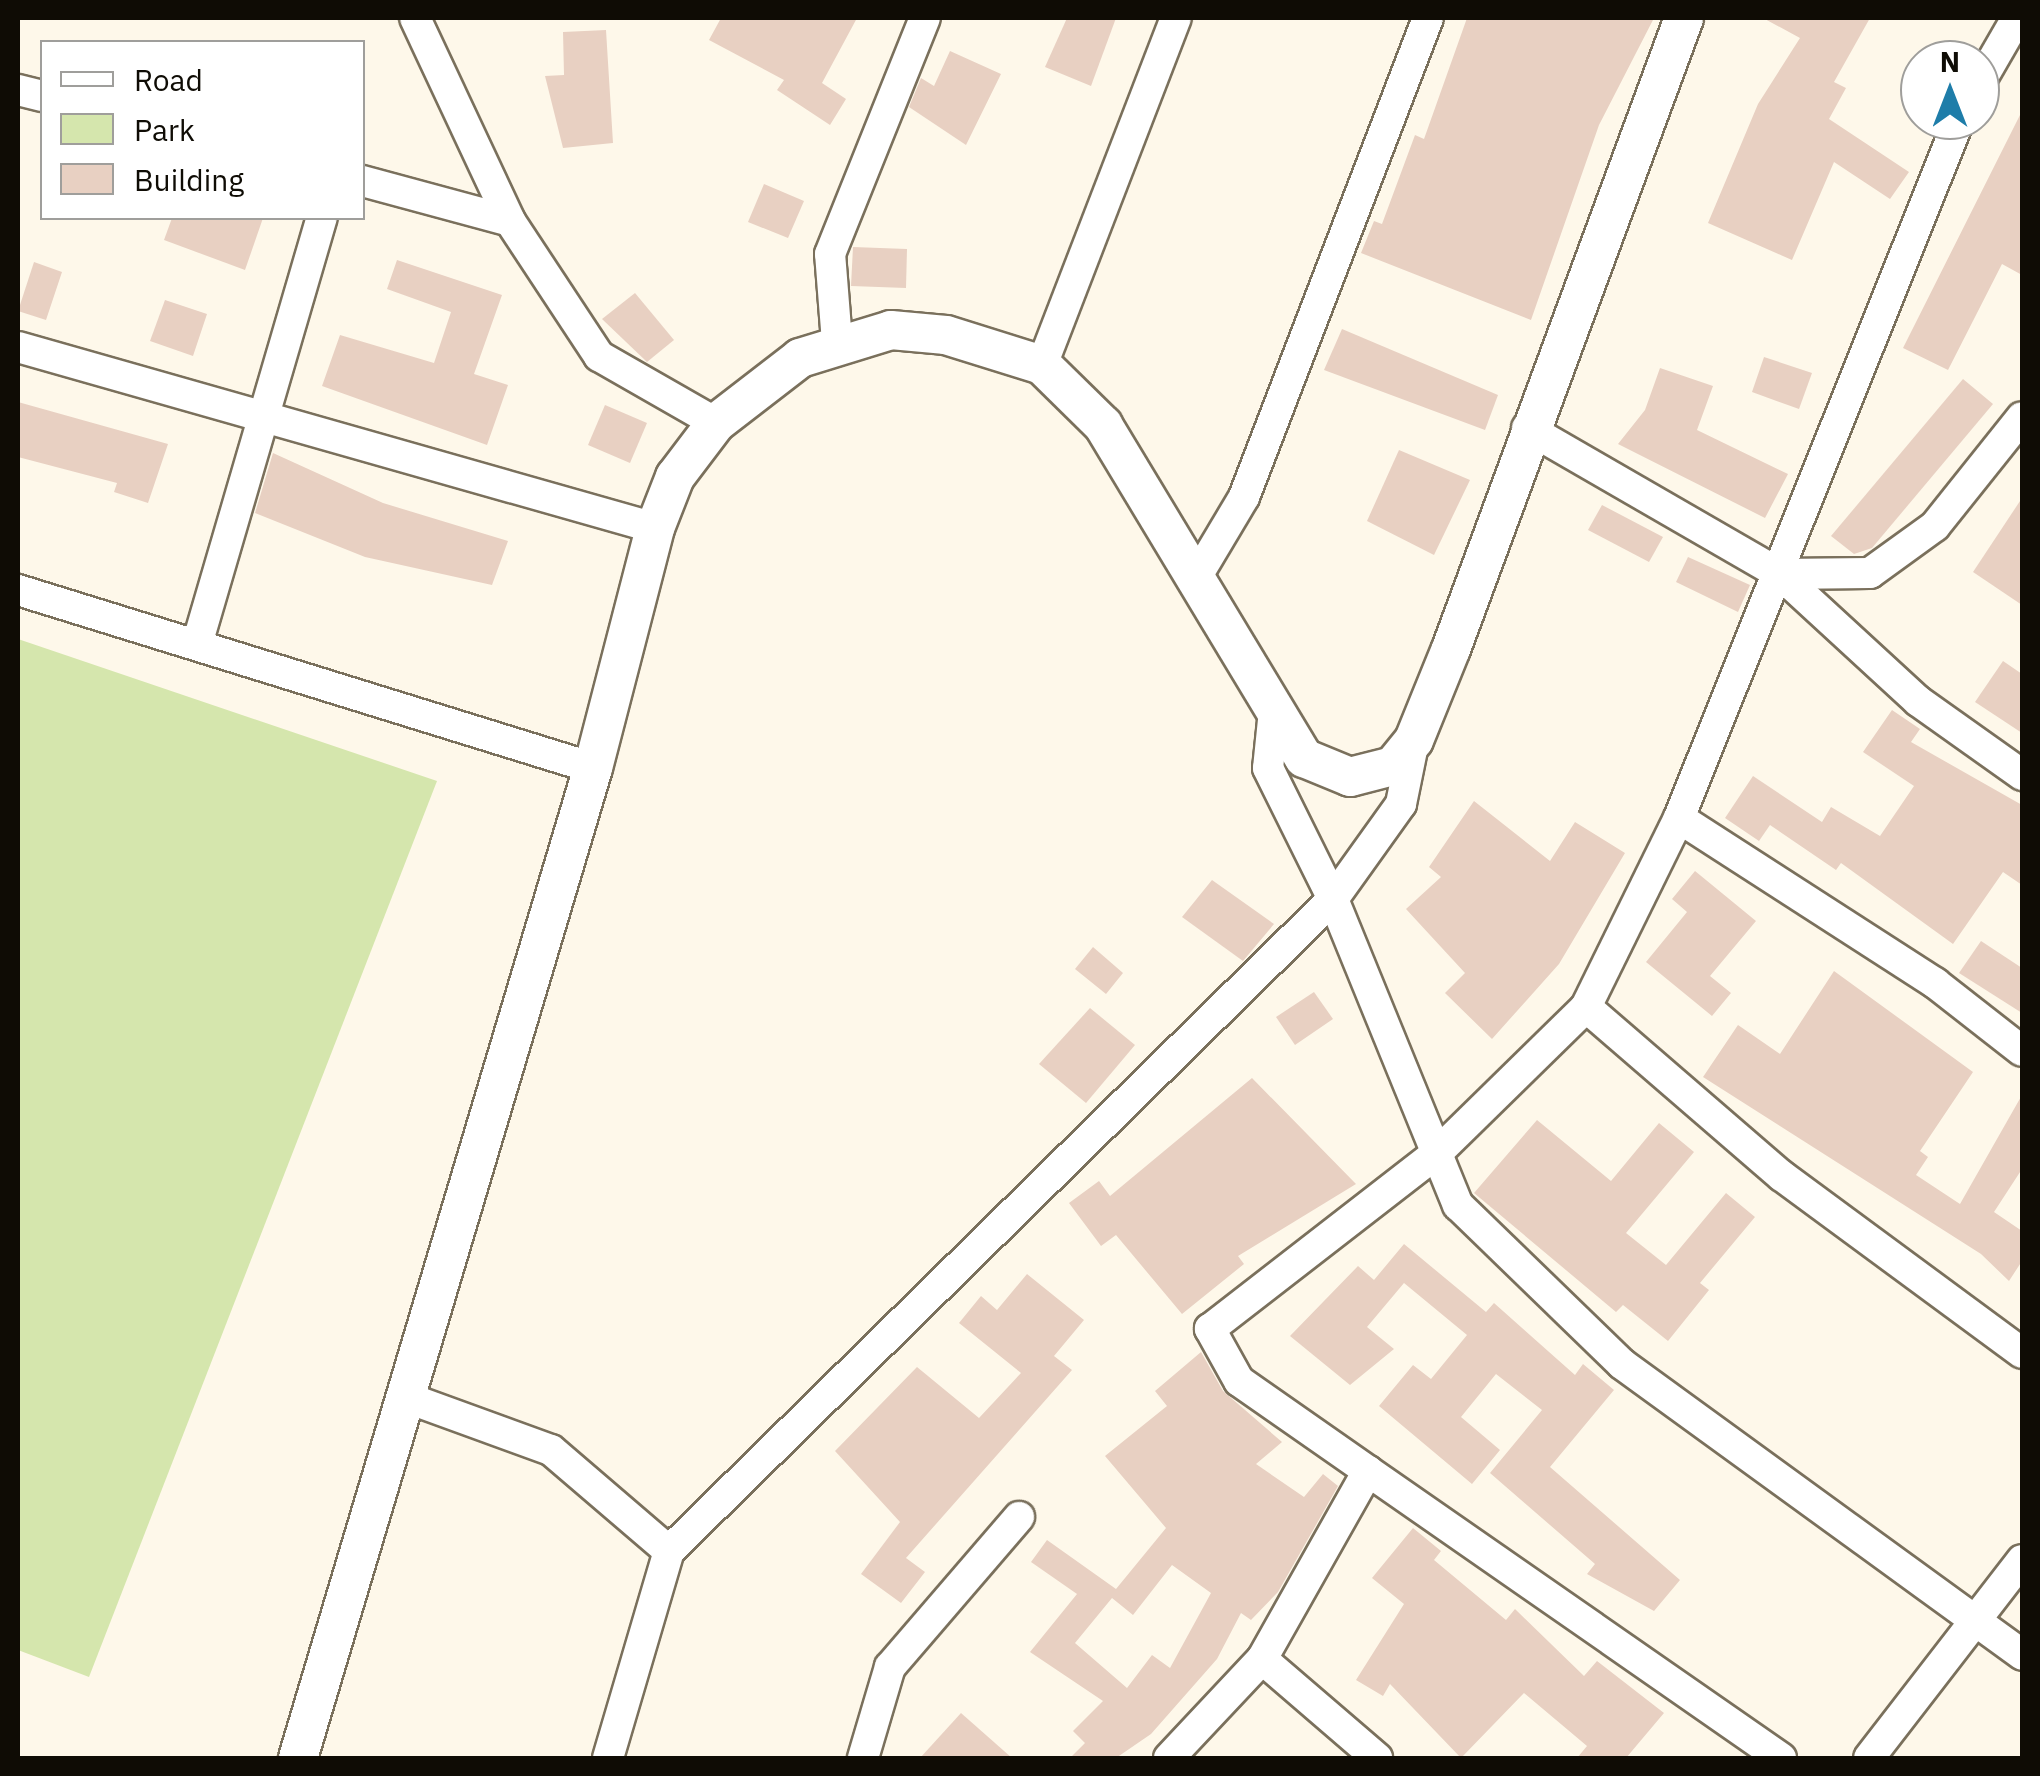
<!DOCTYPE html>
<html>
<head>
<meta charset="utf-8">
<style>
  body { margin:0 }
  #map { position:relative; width:2040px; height:1776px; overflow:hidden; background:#fef8ea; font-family:"IBM Plex Sans",sans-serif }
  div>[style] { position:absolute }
  .green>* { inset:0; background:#d5e6ad }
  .building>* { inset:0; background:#e8d0c2 }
  .roads { filter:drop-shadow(2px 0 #7a705c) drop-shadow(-2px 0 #7a705c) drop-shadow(0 2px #7a705c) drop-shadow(0 -2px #7a705c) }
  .minor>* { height:30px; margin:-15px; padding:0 15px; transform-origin:15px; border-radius:15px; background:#fff }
  .tertiary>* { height:38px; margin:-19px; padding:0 19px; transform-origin:19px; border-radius:19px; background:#fff }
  span { translate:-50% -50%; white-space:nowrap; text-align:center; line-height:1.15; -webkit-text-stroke:10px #fff; paint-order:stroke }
  .frame { position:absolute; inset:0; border:20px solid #0f0c05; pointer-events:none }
  .legend { position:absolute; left:40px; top:40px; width:325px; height:180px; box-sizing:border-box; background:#fff; border:2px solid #9f9e9b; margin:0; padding:12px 18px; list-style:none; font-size:30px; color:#0f0c05 }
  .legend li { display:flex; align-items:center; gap:20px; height:50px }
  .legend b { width:50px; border:2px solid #9f9e9b }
  .north { position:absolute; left:1900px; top:40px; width:100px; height:100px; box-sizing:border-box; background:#fff; border:2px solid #9f9e9b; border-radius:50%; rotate:0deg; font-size:28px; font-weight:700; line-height:40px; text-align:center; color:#0f0c05 }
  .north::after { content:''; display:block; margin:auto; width:35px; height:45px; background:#1e7da9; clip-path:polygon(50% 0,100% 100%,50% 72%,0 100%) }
</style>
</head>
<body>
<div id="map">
  <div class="green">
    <div style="clip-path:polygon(18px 639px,437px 781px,89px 1677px,18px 1650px)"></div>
  </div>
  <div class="building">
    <div style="clip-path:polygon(721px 18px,857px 18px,822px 83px,846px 99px,830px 125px,777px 90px,784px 80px,709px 40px)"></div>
    <div style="clip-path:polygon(1067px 18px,1116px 18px,1091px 86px,1045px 67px)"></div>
    <div style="clip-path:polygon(1467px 18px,1654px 18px,1599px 125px,1531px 320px,1361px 253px,1374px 221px,1382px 224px,1415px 135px,1424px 139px)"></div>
    <div style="clip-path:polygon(1763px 18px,1870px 18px,1834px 82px,1846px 88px,1829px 119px,1909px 172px,1890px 199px,1834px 162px,1792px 260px,1708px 223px,1758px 104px,1800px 38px)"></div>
    <div style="clip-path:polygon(606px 30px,613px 143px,563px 148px,545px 76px,564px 75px,563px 32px)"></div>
    <div style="clip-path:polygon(950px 51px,1001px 74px,966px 145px,909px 107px,921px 78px,934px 86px)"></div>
    <div style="clip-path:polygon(2022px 111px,2022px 275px,2002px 264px,1948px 370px,1903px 348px)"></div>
    <div style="clip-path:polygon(764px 184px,804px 201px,788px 238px,748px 222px)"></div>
    <div style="clip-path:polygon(172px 218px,263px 218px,245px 270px,164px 240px)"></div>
    <div style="clip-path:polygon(853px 247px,907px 249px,906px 288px,851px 286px)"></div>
    <div style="clip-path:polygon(397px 260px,502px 295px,474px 374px,508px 385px,487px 445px,322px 386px,340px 335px,434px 363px,451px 312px,387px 289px)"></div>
    <div style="clip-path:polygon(34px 262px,62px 272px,46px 320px,18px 311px)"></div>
    <div style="clip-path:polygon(635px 293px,674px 340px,647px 362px,602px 319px)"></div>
    <div style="clip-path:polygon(165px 300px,207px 314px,193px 356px,150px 341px)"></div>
    <div style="clip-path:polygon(1342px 329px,1498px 395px,1485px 430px,1324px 370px)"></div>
    <div style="clip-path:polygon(1764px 357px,1812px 373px,1799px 409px,1752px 392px)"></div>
    <div style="clip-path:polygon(1660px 368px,1713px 386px,1697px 430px,1788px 474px,1765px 518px,1618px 444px,1645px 410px)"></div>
    <div style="clip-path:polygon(1963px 379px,1993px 404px,1872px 548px,1854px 554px,1831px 536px)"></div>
    <div style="clip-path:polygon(18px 402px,168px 444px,148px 503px,114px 492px,117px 483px,18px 457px)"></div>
    <div style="clip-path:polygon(605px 405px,647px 423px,630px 463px,588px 445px)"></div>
    <div style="clip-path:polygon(1399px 450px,1470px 480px,1434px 555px,1367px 521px)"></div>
    <div style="clip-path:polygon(273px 453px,383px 503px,508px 541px,492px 585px,365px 557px,255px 513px)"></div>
    <div style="clip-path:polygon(2022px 498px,2022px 605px,1973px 572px)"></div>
    <div style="clip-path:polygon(1602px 505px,1663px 537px,1649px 562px,1588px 530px)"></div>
    <div style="clip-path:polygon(1688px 557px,1750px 585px,1738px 612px,1676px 582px)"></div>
    <div style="clip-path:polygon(2003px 661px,2022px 674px,2022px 733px,1975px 702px)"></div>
    <div style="clip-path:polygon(1892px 710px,1920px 729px,1911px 742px,2022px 805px,2022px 885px,2003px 872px,1953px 944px,1841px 863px,1836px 870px,1770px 825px,1759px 841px,1725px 818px,1753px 776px,1822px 822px,1831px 807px,1880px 836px,1914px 786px,1863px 752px)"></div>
    <div style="clip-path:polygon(1474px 801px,1550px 861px,1575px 822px,1625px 853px,1559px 964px,1492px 1039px,1445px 993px,1465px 973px,1406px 909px,1441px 877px,1429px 867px)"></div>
    <div style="clip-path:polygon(1695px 871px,1756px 921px,1710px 976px,1731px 993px,1712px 1016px,1646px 962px,1687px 912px,1672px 899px)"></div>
    <div style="clip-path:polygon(1212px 880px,1274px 924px,1243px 961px,1182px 917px)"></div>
    <div style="clip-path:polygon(1981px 941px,2022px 968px,2022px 1013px,1959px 973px)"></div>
    <div style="clip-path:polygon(1093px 947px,1123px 973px,1106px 994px,1075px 969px)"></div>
    <div style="clip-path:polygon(1834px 971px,1973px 1072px,1920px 1151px,1928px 1157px,1916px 1175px,1960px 1204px,2022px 1095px,2022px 1169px,1994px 1212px,2022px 1231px,2022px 1261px,2009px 1281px,1981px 1254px,1703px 1077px,1738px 1025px,1780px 1054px)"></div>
    <div style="clip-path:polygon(1314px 992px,1333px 1019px,1295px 1045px,1276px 1017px)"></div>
    <div style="clip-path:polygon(1090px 1008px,1135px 1045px,1086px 1103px,1039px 1064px)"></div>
    <div style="clip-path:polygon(1252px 1078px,1356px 1184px,1238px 1256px,1244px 1264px,1182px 1314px,1116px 1235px,1101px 1246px,1069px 1203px,1099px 1181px,1110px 1196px)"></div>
    <div style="clip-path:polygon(1537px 1120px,1611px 1181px,1659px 1123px,1694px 1152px,1626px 1233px,1666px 1265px,1726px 1193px,1755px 1217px,1700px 1283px,1709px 1290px,1668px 1341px,1623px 1305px,1616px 1312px,1474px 1193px)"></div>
    <div style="clip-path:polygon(1404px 1244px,1486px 1312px,1494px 1303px,1575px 1375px,1583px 1364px,1614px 1390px,1550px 1467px,1680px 1580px,1654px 1611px,1587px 1574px,1595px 1564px,1490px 1473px,1542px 1410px,1496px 1374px,1461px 1417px,1500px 1450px,1472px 1484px,1379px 1406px,1413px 1365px,1431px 1379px,1467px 1335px,1404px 1283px,1367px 1327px,1394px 1349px,1350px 1385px,1290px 1336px,1358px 1266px,1374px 1280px)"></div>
    <div style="clip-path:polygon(1027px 1274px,1084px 1320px,1054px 1356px,1072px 1370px,906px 1558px,925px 1572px,901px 1603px,861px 1574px,900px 1522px,835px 1451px,917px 1367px,979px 1418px,1021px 1373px,959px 1323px,981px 1296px,997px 1310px)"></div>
    <div style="clip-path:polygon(evenodd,1201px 1352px,1223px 1391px,1282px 1442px,1256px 1464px,1304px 1497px,1323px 1474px,1338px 1486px,1278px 1592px,1251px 1620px,1241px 1613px,1217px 1659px,1151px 1734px,1116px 1758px,1070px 1758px,1085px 1743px,1073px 1731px,1103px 1701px,1030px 1652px,1077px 1594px,1031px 1562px,1047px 1540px,1116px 1589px,1166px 1528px,1105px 1456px,1167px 1406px,1155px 1391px,1201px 1352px,1172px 1565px,1211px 1593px,1170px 1668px,1152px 1655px,1127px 1688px,1075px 1643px,1112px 1598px,1133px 1615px,1172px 1565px)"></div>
    <div style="clip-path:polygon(1413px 1528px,1441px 1551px,1434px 1560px,1506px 1620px,1515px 1609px,1584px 1676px,1597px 1661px,1664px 1713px,1626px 1758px,1577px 1758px,1587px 1746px,1524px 1693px,1461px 1758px,1390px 1684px,1383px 1696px,1356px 1680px,1404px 1604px,1372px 1578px)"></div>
    <div style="clip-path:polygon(961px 1713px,1012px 1758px,920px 1758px)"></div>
  </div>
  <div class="roads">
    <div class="minor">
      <div style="left:415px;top:18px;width:224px;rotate:64.9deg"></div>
      <div style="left:510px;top:221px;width:162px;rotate:56.6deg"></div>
      <div style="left:599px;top:356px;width:135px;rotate:29.8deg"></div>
      <div style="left:1980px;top:82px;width:74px;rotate:-60deg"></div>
      <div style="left:18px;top:90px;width:25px;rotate:14deg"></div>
      <div style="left:362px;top:181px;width:153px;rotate:15.1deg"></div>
      <div style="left:837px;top:342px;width:88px;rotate:-94.5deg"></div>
      <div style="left:830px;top:254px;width:254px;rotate:-68.1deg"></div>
      <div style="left:18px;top:347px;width:662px;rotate:15.86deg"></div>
      <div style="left:1042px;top:365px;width:372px;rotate:-68.9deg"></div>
      <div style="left:1527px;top:428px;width:292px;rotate:30deg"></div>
      <div style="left:1780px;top:574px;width:90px;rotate:-0.6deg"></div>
      <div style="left:1870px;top:573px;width:80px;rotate:-35.9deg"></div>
      <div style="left:1935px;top:526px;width:139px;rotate:-51.4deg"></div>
      <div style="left:1780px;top:574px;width:188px;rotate:42.6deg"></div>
      <div style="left:1918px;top:701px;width:128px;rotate:35.4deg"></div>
      <div style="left:1194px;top:581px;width:98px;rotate:-59.2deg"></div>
      <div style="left:1244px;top:497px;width:513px;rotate:-68.99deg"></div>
      <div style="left:18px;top:590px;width:602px;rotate:17.2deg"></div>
      <div style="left:198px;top:641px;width:441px;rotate:-73.7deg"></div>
      <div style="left:1273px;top:720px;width:48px;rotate:95.9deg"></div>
      <div style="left:1268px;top:768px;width:146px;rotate:63.6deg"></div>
      <div style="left:1333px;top:899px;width:331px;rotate:67.8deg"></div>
      <div style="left:1458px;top:1205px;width:228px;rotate:44.1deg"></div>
      <div style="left:1622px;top:1364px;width:495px;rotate:36deg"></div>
      <div style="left:1679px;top:818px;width:305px;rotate:32.8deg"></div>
      <div style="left:1935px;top:983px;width:110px;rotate:38deg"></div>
      <div style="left:1586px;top:1007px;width:259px;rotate:40.8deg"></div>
      <div style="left:1782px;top:1176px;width:298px;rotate:36.4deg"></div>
      <div style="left:405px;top:1397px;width:155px;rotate:20deg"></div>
      <div style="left:551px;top:1450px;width:155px;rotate:40.6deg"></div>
      <div style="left:1368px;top:1471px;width:503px;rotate:34.8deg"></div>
      <div style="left:1262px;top:1659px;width:152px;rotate:40.7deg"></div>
      <div style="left:608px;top:1758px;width:216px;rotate:-73.6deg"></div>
      <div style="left:669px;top:1551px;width:931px;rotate:-44.48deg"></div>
      <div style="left:1333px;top:899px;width:117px;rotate:-54.4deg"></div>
      <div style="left:1401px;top:804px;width:65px;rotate:-78.5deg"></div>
      <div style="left:863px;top:1758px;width:95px;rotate:-73.5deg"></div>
      <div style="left:890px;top:1667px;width:198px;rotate:-49.3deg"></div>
      <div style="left:1169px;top:1758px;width:136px;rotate:-46.8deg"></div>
      <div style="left:1262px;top:1659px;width:216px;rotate:-60.6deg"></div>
      <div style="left:1368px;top:1471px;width:157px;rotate:-145.1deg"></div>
      <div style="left:1239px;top:1381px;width:60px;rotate:-119.1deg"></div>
      <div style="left:1210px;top:1329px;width:287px;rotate:-37.8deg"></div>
      <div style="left:1437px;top:1153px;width:209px;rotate:-44.4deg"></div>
      <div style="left:1586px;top:1007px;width:211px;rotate:-63.8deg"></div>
      <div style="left:1679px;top:818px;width:752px;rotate:-68.14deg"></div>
      <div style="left:1869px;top:1758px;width:250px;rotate:-52.3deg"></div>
    </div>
    <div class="tertiary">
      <div style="left:298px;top:1758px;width:1033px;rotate:-73.41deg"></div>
      <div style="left:593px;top:768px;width:248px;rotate:-75.5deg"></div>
      <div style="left:655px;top:528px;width:55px;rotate:-68.6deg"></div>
      <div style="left:675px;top:477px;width:68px;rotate:-52.8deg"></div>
      <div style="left:716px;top:423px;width:106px;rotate:-37.7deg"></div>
      <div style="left:800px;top:358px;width:95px;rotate:-17.1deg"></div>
      <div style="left:891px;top:330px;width:55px;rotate:5.2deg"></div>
      <div style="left:946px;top:335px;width:101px;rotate:17.4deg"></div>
      <div style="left:1042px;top:365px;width:86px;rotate:44.5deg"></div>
      <div style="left:1103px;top:425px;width:389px;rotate:58.9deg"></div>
      <div style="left:1304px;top:758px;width:50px;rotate:22.4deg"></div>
      <div style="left:1350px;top:777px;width:44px;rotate:-14.3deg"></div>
      <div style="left:1393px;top:766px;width:33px;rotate:-51deg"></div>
      <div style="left:1414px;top:740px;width:98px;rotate:-67.9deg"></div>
      <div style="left:1451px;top:649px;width:673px;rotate:-69.73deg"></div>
    </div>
  </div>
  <div class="frame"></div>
  <ul class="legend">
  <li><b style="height:12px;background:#fff"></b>Road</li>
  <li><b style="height:28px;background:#d5e6ad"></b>Park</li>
  <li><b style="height:28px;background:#e8d0c2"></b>Building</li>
  </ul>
  <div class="north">N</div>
</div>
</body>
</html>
